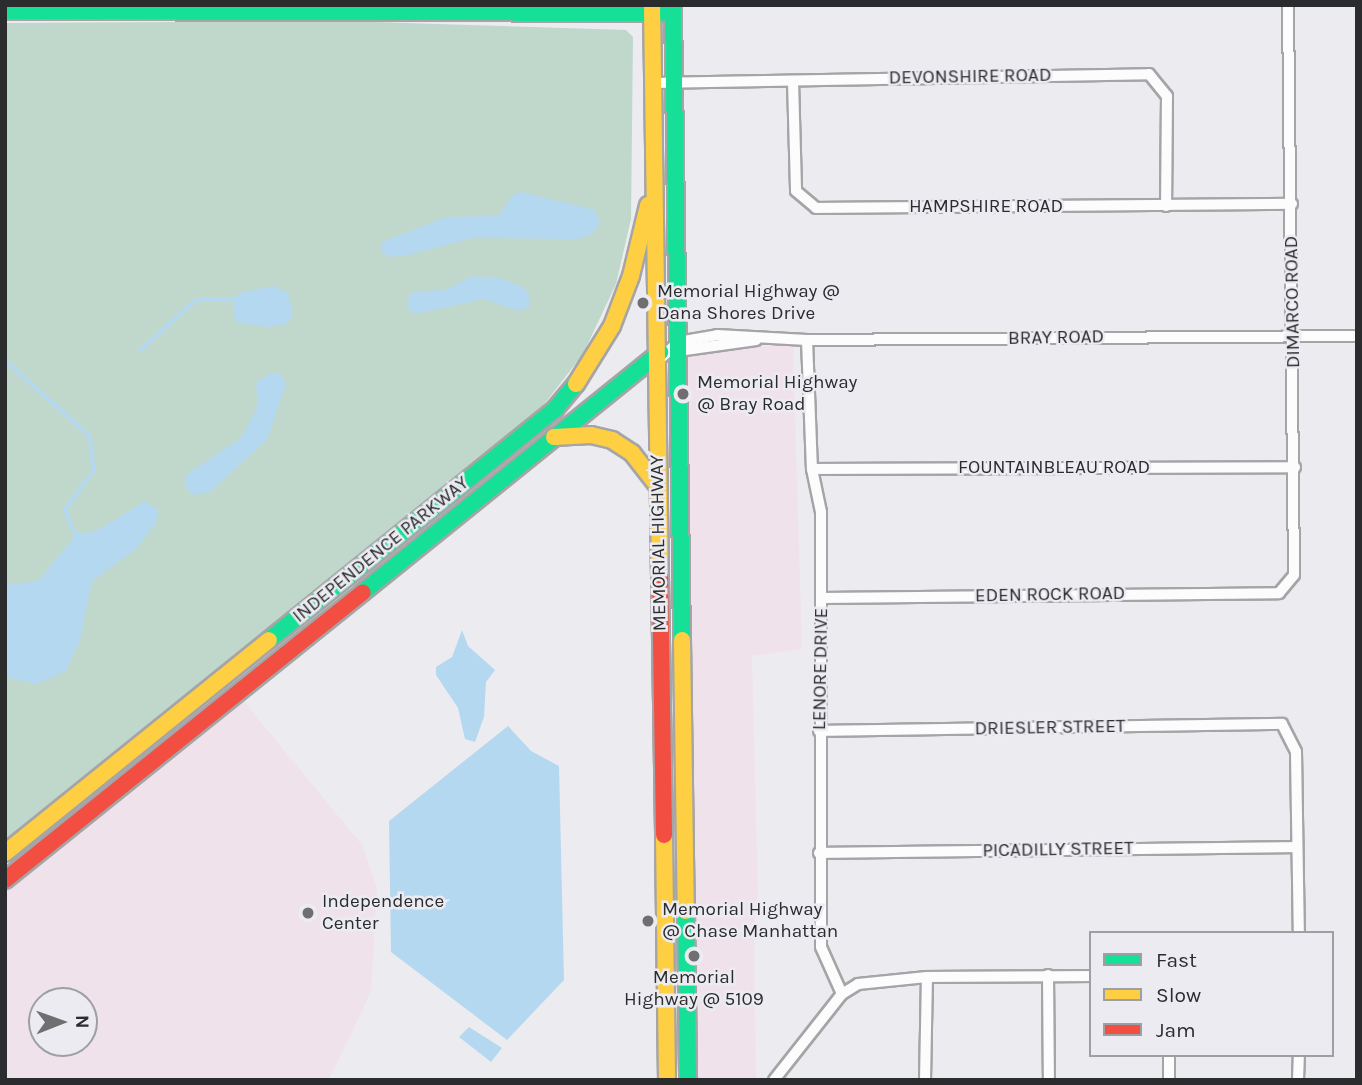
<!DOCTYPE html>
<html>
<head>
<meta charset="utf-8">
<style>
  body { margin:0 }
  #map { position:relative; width:1362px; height:1085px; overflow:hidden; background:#ececf0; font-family:Karla,sans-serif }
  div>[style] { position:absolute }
  .commercial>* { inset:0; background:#f0e2ea }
  .green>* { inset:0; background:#c0d7cb }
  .water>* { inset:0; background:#b4d8f0 }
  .stream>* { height:3.5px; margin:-1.75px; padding:0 1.75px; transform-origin:1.75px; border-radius:1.75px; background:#b4d8f0 }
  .roads { filter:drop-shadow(2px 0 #a5a5a7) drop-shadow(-2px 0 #a5a5a7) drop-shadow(0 2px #a5a5a7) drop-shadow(0 -2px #a5a5a7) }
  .street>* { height:10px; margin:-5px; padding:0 5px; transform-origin:5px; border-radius:5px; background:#fcfcfd }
  .fast>* { height:16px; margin:-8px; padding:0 8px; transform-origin:8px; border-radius:8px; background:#16e098 }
  .slow>* { height:16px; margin:-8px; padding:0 8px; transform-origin:8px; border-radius:8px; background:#ffcf43 }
  .jam>* { height:16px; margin:-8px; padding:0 8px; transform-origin:8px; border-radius:8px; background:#f24e42 }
  .dots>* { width:19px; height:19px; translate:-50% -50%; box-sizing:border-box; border:4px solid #ebebf1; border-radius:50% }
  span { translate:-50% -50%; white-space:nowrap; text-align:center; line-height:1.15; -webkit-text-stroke:5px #ebebf1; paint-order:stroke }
  .street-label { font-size:19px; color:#2b2c2e }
  .poi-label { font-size:19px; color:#2b2c2e }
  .left { translate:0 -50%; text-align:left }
  .frame { position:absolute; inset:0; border:7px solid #2b2c2e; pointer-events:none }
  .legend { position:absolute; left:1089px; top:931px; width:245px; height:126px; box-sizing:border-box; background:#ebebf1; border:2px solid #9e9fa3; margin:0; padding:9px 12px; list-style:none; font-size:21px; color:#2b2c2e }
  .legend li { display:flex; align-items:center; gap:14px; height:35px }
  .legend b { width:35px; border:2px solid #9e9fa3 }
  .north { position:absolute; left:28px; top:987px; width:70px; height:70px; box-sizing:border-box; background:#ebebf1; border:2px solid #9e9fa3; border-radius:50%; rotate:89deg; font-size:19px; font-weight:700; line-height:28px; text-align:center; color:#2b2c2e }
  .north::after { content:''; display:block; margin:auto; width:24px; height:32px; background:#6f6f72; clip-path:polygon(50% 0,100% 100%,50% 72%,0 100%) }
</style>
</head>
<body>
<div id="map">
  <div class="commercial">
    <div style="clip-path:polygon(756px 346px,793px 346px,802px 649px,752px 656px,758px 895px,754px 930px,756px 1080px,695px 1080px,684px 357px)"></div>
    <div style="clip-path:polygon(evenodd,241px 698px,363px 846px,377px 890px,371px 992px,329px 1080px,5px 1080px,5px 888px,241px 698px,42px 1001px,84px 1001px,84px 1043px,42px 1043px,42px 1001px)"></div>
  </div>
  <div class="green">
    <div style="clip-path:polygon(342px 21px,626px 30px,633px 37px,631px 219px,616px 284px,583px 354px,542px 407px,5px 841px,5px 23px)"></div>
  </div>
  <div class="water">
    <div style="clip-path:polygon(522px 192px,595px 210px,600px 223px,592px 234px,578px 239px,472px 238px,408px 255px,391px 257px,382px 252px,382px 242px,446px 217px,498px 216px,513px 195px)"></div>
    <div style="clip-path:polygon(472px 276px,499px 278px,521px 286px,530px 295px,529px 307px,518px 311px,484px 299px,415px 314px,407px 308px,410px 293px,447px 289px)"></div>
    <div style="clip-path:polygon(274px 286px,288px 293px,293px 315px,287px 324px,266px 327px,235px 322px,233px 299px,242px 292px)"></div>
    <div style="clip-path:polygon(271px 373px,281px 374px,286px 383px,267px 440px,210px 492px,192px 495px,185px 485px,186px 475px,241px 438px,258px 406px,256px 383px)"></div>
    <div style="clip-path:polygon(145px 501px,158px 510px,156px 523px,136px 549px,92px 581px,80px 640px,66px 671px,37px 684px,5px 677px,5px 585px,38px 581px,74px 537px,72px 529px,83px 534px,98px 530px)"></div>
    <div style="clip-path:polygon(462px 630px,468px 646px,495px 670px,486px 682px,484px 717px,475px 742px,465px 739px,458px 708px,436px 675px,436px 667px,452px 657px)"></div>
    <div style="clip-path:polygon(508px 726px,531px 751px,559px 766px,564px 980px,507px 1040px,391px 952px,389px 821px)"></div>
    <div style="clip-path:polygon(469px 1027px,502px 1048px,491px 1062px,459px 1037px)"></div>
  </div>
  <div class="stream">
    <div style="left:140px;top:351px;width:69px;rotate:-42.7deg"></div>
    <div style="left:191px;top:304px;width:11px;rotate:-27deg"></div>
    <div style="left:201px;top:299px;width:32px"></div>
    <div style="left:5px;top:360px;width:114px;rotate:41.8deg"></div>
    <div style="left:90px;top:436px;width:35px;rotate:83deg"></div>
    <div style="left:94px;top:471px;width:47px;rotate:126.4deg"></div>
    <div style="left:66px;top:509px;width:21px;rotate:73deg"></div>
  </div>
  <div class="roads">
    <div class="street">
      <div style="left:793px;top:81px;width:110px;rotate:88.4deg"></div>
      <div style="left:796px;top:191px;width:26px;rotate:40deg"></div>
      <div style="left:816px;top:208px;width:476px;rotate:-0.5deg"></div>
      <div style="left:653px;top:83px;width:496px;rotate:-1deg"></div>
      <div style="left:1149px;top:74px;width:28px;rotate:51deg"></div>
      <div style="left:1167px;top:96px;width:110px;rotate:90.5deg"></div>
      <div style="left:807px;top:340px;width:129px;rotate:87.8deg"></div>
      <div style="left:812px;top:469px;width:44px;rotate:78.2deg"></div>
      <div style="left:821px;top:512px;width:435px;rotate:90deg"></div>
      <div style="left:821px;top:947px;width:51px;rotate:65.9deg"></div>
      <div style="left:678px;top:351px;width:79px;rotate:-8deg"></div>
      <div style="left:659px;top:360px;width:26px;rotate:-43deg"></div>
      <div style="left:678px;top:342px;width:40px;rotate:-10deg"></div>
      <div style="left:717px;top:335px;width:90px;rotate:3.2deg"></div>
      <div style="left:807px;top:340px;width:550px;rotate:-0.42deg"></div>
      <div style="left:812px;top:469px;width:483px;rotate:-0.2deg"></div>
      <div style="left:822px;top:598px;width:457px;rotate:-0.6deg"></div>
      <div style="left:1279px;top:593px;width:23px;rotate:-50deg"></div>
      <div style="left:1294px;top:575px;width:570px;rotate:-90.6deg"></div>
      <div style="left:819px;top:731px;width:463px;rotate:-0.9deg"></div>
      <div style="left:1282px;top:724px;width:31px;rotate:63deg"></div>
      <div style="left:1296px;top:752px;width:181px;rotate:89.1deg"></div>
      <div style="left:819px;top:853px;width:478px;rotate:-0.7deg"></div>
      <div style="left:1048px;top:975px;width:105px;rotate:89.5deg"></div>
      <div style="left:1169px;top:1055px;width:25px;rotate:90deg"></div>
      <div style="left:774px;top:1080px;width:110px;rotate:-51.7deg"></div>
      <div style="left:842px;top:994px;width:19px;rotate:-32deg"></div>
      <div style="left:858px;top:984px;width:69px;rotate:-5.8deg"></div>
      <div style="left:927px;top:977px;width:164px;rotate:-0.3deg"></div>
      <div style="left:925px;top:1080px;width:103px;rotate:-88.9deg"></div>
      <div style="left:1298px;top:1080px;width:25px;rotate:-88deg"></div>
    </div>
    <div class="fast">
      <div style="left:673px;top:5px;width:635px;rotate:89.19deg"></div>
      <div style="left:5px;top:11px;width:656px;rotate:0.17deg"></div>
      <div style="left:363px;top:592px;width:382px;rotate:-38.9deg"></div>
      <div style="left:269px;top:640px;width:368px;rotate:-38.9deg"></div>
      <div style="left:555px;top:409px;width:33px;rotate:-50deg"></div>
      <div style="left:686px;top:911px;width:169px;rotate:89.3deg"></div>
    </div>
    <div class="slow">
      <div style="left:652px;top:5px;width:572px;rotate:89.2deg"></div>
      <div style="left:576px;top:384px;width:68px;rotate:-58.2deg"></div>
      <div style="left:612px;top:326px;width:53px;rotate:-69.2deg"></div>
      <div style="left:631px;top:276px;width:73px;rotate:-76.5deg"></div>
      <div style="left:554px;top:437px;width:37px;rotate:-3deg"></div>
      <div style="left:591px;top:435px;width:22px;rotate:13deg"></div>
      <div style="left:612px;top:440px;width:24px;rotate:33deg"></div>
      <div style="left:632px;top:453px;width:41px;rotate:52deg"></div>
      <div style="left:682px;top:640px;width:271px;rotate:89.2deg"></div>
      <div style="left:664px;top:835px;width:245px;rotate:89.3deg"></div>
      <div style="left:5px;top:853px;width:339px;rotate:-38.9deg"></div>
    </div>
    <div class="jam">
      <div style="left:660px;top:577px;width:258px;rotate:89.1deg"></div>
      <div style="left:5px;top:880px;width:459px;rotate:-38.8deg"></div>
    </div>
  </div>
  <div class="dots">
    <div style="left:643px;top:303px;background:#6f6f72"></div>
    <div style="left:683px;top:394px;background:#6f6f72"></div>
    <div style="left:308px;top:913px;background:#6f6f72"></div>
    <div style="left:648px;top:921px;background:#6f6f72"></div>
    <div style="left:694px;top:956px;background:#6f6f72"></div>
  </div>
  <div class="street-label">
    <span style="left:970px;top:77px;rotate:-1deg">DEVONSHIRE ROAD</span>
    <span style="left:986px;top:207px">HAMPSHIRE ROAD</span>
    <span style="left:1293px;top:302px;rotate:-91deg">DIMARCO ROAD</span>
    <span style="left:1056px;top:338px;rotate:-1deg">BRAY ROAD</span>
    <span style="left:1054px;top:468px">FOUNTAINBLEAU ROAD</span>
    <span style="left:659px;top:543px;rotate:-91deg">MEMORIAL HIGHWAY</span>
    <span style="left:381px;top:550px;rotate:-39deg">INDEPENDENCE PARKWAY</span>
    <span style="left:1050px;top:595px;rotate:-1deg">EDEN ROCK ROAD</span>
    <span style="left:821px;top:669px;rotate:-89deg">LENORE DRIVE</span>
    <span style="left:1050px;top:728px;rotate:-1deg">DRIESLER STREET</span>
    <span style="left:1058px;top:850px;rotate:-1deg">PICADILLY STREET</span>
  </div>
  <div class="poi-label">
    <span class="left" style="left:657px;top:303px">Memorial Highway @<br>Dana Shores Drive</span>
    <span class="left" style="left:697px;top:394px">Memorial Highway<br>@ Bray Road</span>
    <span class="left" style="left:322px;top:913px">Independence<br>Center</span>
    <span class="left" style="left:662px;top:921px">Memorial Highway<br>@ Chase Manhattan</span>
    <span style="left:694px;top:989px">Memorial<br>Highway @ 5109</span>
  </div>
  <div class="frame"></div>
  <ul class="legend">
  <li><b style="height:9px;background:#16e098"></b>Fast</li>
  <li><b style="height:9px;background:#ffcf43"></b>Slow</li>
  <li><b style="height:9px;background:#f24e42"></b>Jam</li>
  </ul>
  <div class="north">N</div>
</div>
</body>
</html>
